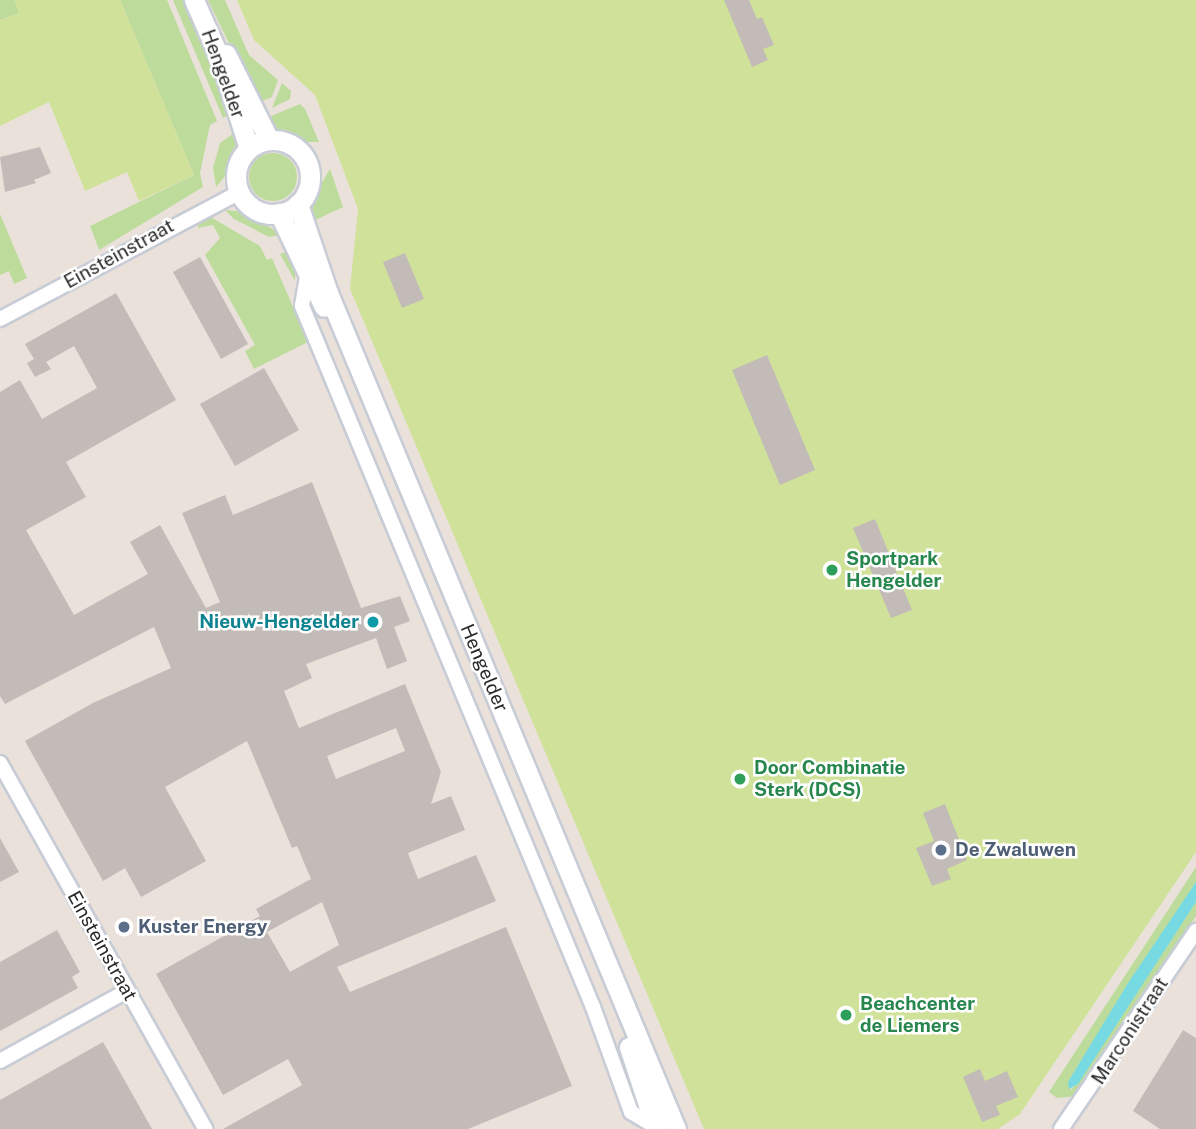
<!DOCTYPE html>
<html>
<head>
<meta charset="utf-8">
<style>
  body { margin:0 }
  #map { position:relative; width:1196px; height:1129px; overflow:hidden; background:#eae1db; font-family:"Public Sans",sans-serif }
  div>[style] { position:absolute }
  .green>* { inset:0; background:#bddc9c }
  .round { border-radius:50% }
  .pitch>* { inset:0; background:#d0e299 }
  .water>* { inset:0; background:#77dae3 }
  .building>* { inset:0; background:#c2bbb8 }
  .roads { filter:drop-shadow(2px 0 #c7ccd5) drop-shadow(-2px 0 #c7ccd5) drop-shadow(0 2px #c7ccd5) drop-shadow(0 -2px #c7ccd5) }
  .street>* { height:14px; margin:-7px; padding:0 7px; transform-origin:7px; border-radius:7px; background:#fff }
  .secondary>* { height:19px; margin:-9.5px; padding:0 9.5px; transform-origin:9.5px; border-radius:9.5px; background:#fff }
  .secondary>.ring { margin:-9.5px; padding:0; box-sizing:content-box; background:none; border:19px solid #fff; border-radius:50% }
  .dots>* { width:19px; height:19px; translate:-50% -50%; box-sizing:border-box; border:4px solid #fff; border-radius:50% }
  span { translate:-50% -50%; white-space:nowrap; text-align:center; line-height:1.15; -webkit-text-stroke:5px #fff; paint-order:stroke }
  .street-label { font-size:19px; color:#282828 }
  .leisure-label { font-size:19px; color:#27864d; font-weight:700 }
  .left { translate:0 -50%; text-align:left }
  .culture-label { font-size:19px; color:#0d838f; font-weight:700 }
  .right { translate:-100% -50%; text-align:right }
  .service-label { font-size:19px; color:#4e5e75; font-weight:700 }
</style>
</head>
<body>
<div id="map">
  <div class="green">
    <div style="clip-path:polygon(0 0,15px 0,19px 13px,0 20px)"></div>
    <div style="clip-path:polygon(120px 0,167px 0,217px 121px,210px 125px,200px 173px,203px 187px,99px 250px,90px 226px,194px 175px)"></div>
    <div style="clip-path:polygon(173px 0,188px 0,211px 54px,230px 114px,223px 118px)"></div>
    <div style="clip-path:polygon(208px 0,225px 0,249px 55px,278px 80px,272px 97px,258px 103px)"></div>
    <div style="clip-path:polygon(282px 83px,291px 91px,290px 99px,272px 108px)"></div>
    <div style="clip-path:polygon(300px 104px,305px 109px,319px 142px,303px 142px,277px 131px,264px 119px)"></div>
    <div style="clip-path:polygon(237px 131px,238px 146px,226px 175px,216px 187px,213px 168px,220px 143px)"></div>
    <div class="round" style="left:249px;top:153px;width:48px;height:48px"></div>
    <div style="clip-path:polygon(330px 169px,343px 207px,309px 223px,310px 203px)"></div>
    <div style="clip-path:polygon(225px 210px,245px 212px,282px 235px,269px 237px,234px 219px)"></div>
    <div style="clip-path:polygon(0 214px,27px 278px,14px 284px,9px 271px,0 275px)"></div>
    <div style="clip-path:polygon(209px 216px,260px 246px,267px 260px,272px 258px,308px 342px,254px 369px,245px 351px,255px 345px,205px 255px,220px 238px,213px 225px,198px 228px,198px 222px)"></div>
    <div style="clip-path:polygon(289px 251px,295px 267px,295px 281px,280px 254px)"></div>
    <div style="clip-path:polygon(1196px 867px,1196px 882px,1068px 1082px,1071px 1090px,1196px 902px,1196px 916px,1077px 1096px,1057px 1098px,1049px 1092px)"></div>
  </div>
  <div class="pitch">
    <div style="clip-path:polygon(15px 0,120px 0,194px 175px,139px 201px,127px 172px,85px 191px,49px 102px,0 126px,0 20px,19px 13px)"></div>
    <div style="clip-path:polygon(237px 0,1196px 0,1196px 852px,1020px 1114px,998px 1129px,704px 1129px,350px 289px,358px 209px,315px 95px,254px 40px)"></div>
  </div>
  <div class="water">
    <div style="clip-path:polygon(1196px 882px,1196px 902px,1078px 1084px,1069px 1089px,1068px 1082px,1128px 983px)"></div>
  </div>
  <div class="building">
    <div style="clip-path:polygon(724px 0,749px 0,757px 19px,762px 17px,774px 45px,763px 49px,768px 60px,752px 67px)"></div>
    <div style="clip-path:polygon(40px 147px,51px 173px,34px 180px,36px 183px,5px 192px,0 157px)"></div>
    <div style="clip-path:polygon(405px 253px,424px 299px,402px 308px,383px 262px)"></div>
    <div style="clip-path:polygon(200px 257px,248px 344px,221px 359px,173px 272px)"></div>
    <div style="clip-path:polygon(evenodd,116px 293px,176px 400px,66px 462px,86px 497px,26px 530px,74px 615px,148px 574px,130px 542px,160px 525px,206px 608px,220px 602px,182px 513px,225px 495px,233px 515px,312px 482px,361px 608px,400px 596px,410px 621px,394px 627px,407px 661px,387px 669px,376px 638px,306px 664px,312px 678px,284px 691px,299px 728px,405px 684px,441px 772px,431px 804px,451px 796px,465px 830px,408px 853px,418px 879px,476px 855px,496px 901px,337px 967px,350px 992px,506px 927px,572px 1086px,468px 1129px,223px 1129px,302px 1085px,288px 1059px,223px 1095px,156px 974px,260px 916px,256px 909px,311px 879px,297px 846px,292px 848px,247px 741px,165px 787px,206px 861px,141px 897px,125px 868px,103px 881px,25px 741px,93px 703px,171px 668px,154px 627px,5px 704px,0 696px,0 392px,20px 380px,42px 419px,97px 388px,74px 346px,46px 362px,51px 369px,35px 377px,27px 363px,34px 359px,25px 344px,116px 293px,396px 728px,405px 751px,336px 779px,327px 756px,396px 728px,116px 293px,322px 902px,339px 945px,290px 972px,267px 932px,322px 902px)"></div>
    <div style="clip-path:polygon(767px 355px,815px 470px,780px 485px,732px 370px)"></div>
    <div style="clip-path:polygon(264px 368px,299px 430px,235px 466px,200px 404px)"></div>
    <div style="clip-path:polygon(875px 519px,912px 610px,891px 618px,853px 528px)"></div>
    <div style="clip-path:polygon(945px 804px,967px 860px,947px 869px,951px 879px,932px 886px,916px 848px,934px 841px,923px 813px)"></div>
    <div style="clip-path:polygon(0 838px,19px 872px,0 882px)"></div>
    <div style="clip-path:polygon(57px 930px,80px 972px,72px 977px,78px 988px,0 1031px,0 962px)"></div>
    <div style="clip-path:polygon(1183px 1030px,1196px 1038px,1196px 1129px,1160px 1129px,1133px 1111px)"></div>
    <div style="clip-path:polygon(103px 1042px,152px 1129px,0 1129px,0 1100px)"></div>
    <div style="clip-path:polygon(980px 1069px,985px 1081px,1007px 1071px,1018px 1097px,996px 1106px,1000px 1115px,982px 1122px,963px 1077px)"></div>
  </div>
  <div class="roads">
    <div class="street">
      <div style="left:307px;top:277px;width:29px;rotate:100deg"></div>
      <div style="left:302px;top:306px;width:759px;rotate:67.46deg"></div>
      <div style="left:593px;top:1007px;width:112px;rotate:70.1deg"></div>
      <div style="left:631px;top:1112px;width:29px;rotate:31deg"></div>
      <div style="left:0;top:319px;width:272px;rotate:-27.9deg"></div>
      <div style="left:0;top:763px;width:420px;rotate:60.7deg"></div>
      <div style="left:0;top:1061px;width:145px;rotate:-28.9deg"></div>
      <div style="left:1061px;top:1129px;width:240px;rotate:-55.7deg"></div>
    </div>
    <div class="secondary">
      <div style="left:194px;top:0;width:67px;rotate:66.1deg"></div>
      <div style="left:221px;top:61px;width:92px;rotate:72.3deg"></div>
      <div style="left:226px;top:54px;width:96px;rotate:63.4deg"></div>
      <div class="ring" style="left:236px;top:140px;width:55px;height:55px"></div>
      <div style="left:298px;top:204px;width:94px;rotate:71.4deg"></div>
      <div style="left:328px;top:293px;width:906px;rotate:67.4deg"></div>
      <div style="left:279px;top:213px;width:104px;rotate:64.4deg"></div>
      <div style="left:629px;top:1047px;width:86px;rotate:71.8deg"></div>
    </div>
  </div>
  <div class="dots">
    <div style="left:832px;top:570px;background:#2e9e5b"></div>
    <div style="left:373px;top:622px;background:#0f9aa8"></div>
    <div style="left:740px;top:779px;background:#2e9e5b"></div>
    <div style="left:941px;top:850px;background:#5c6f8a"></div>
    <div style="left:124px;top:927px;background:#5c6f8a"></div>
    <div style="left:846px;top:1015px;background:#2e9e5b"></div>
  </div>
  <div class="street-label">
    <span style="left:223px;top:74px;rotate:70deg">Hengelder</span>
    <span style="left:119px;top:254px;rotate:-29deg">Einsteinstraat</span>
    <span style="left:484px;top:668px;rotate:67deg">Hengelder</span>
    <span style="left:102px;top:946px;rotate:61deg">Einsteinstraat</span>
    <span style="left:1130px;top:1031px;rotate:-57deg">Marconistraat</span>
  </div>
  <div class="leisure-label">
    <span class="left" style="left:846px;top:570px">Sportpark<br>Hengelder</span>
    <span class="left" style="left:754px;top:779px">Door Combinatie<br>Sterk (DCS)</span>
    <span class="left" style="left:860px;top:1015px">Beachcenter<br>de Liemers</span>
  </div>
  <div class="culture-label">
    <span class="right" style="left:359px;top:622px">Nieuw-Hengelder</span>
  </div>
  <div class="service-label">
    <span class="left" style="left:955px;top:850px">De Zwaluwen</span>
    <span class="left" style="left:138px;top:927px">Kuster Energy</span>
  </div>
</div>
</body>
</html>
